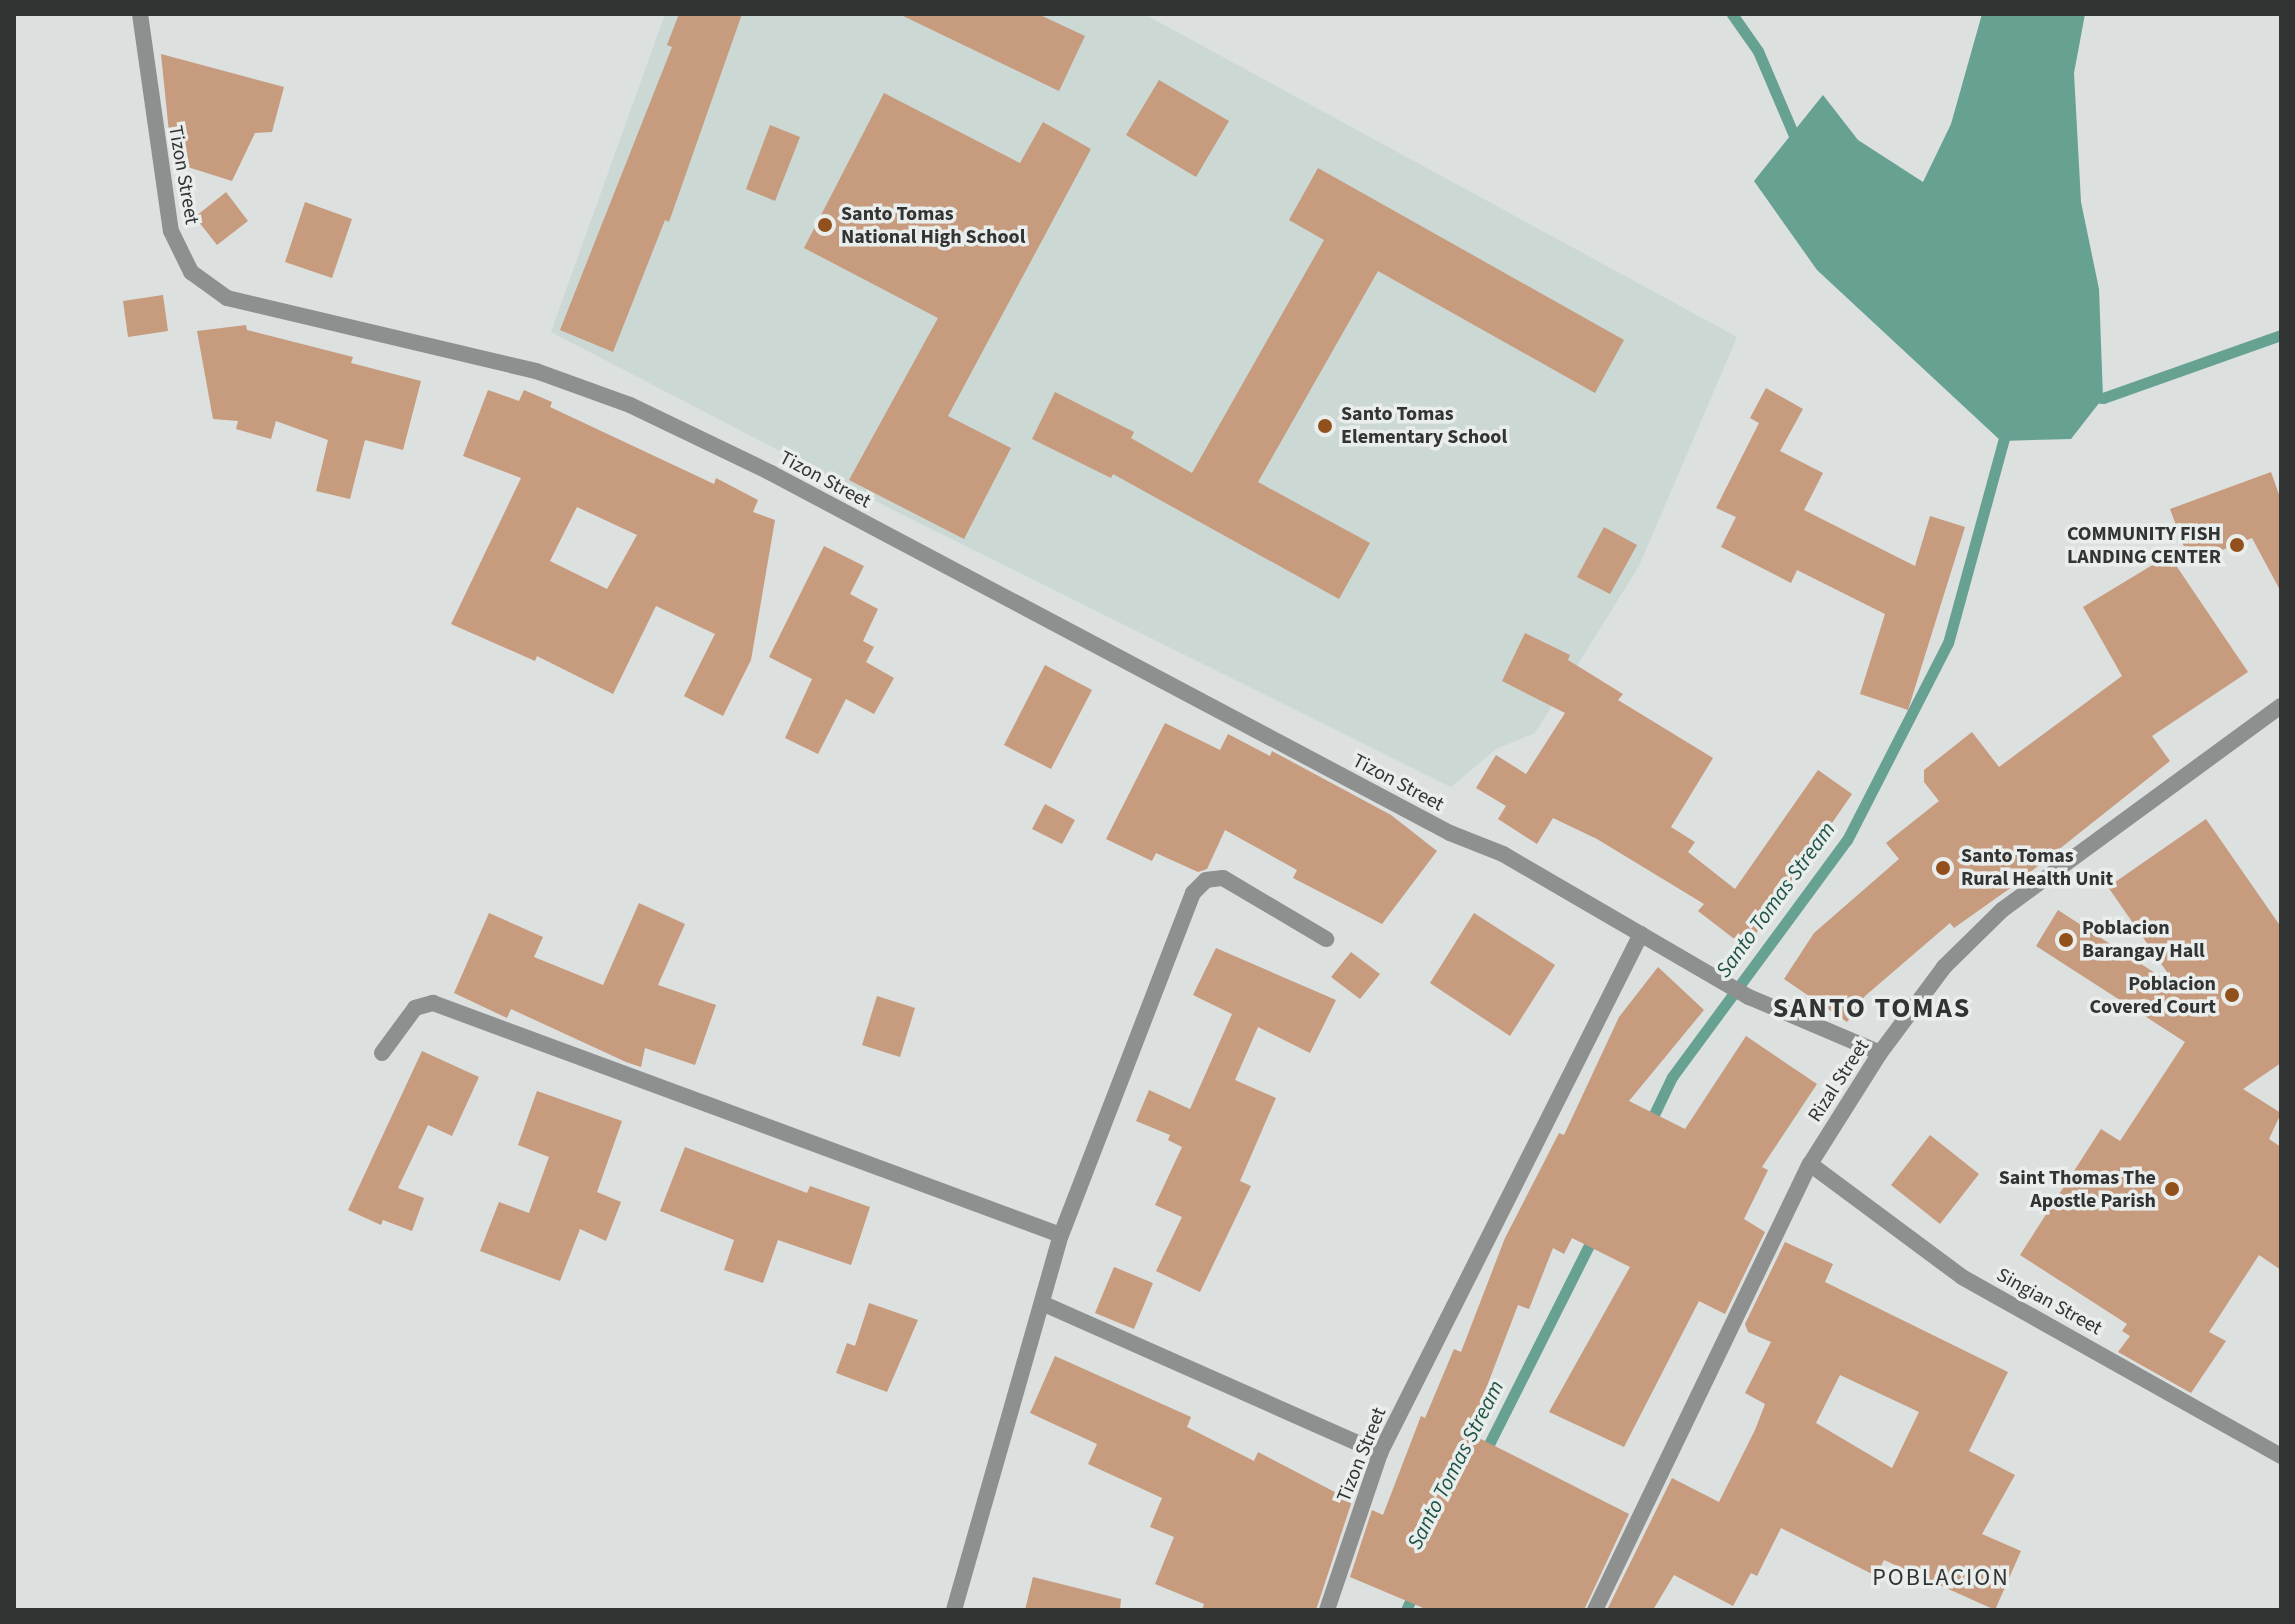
<!DOCTYPE html>
<html>
<head>
<meta charset="utf-8">
<style>
  body { margin:0 }
  #map { position:relative; width:2295px; height:1624px; overflow:hidden; background:#dce0df; font-family:"Source Sans 3",sans-serif }
  div>[style] { position:absolute }
  .built>* { inset:0; background:#cbd8d4 }
  .water>* { inset:0; background:#66a192 }
  .stream>* { height:11px; margin:-5.5px; padding:0 5.5px; transform-origin:5.5px; border-radius:5.5px; background:#66a192 }
  .building>* { inset:0; background:#c69b7e }
  .minor>* { height:16px; margin:-8px; padding:0 8px; transform-origin:8px; border-radius:8px; background:#8e9090 }
  .tertiary>* { height:16px; margin:-8px; padding:0 8px; transform-origin:8px; border-radius:8px; background:#8e9090 }
  .dots>* { width:22px; height:22px; translate:-50% -50%; box-sizing:border-box; border:4px solid #e9eeec; border-radius:50% }
  span { translate:-50% -50%; white-space:nowrap; text-align:center; line-height:1.15; -webkit-text-stroke:7px #e9eeec; paint-order:stroke }
  .street-label { font-size:20px; color:#323333 }
  .poi-label { font-size:20px; color:#323333; font-weight:700 }
  .left { translate:0 -50%; text-align:left }
  .right { translate:-100% -50%; text-align:right }
  .water-label { font-size:22px; color:#1f5246; font-style:italic }
  .quarter-label { font-size:24px; color:#323333; letter-spacing:2px }
  .district-label { font-size:28px; color:#323333; font-weight:700; letter-spacing:2px }
  .frame { position:absolute; inset:0; border:16px solid #323333; pointer-events:none }
</style>
</head>
<body>
<div id="map">
  <div class="built">
    <div style="clip-path:polygon(665px 14px,1144px 14px,1737px 337px,1639px 566px,1535px 733px,1496px 749px,1451px 787px,901px 514px,551px 332px)"></div>
  </div>
  <div class="water">
    <div style="clip-path:polygon(1982px 14px,2085px 14px,2074px 73px,2081px 202px,2099px 289px,2103px 398px,2071px 439px,2001px 441px,1817px 270px,1754px 181px,1823px 95px,1858px 140px,1923px 182px,1951px 124px)"></div>
  </div>
  <div class="stream">
    <div style="left:1732px;top:14px;width:45px;rotate:54.9deg"></div>
    <div style="left:1758px;top:51px;width:102px;rotate:66.9deg"></div>
    <div style="left:2088px;top:396px;width:15px;rotate:8deg"></div>
    <div style="left:2103px;top:398px;width:189px;rotate:-19.5deg"></div>
    <div style="left:1648px;top:1127px;width:55px;rotate:-64.4deg"></div>
    <div style="left:1672px;top:1077px;width:295px;rotate:-53.6deg"></div>
    <div style="left:1847px;top:840px;width:221px;rotate:-62.9deg"></div>
    <div style="left:1948px;top:643px;width:220px;rotate:-74.7deg"></div>
    <div style="left:1483px;top:1456px;width:247px;rotate:-63.3deg"></div>
    <div style="left:1406px;top:1610px;width:23px;rotate:-65deg"></div>
  </div>
  <div class="building">
    <div style="clip-path:polygon(679px 14px,742px 14px,669px 222px,665px 220px,613px 352px,560px 330px,672px 47px,667px 45px)"></div>
    <div style="clip-path:polygon(899px 14px,1038px 14px,1085px 36px,1059px 91px)"></div>
    <div style="clip-path:polygon(161px 54px,284px 87px,272px 132px,255px 133px,232px 181px,172px 162px)"></div>
    <div style="clip-path:polygon(1159px 80px,1229px 121px,1196px 177px,1126px 135px)"></div>
    <div style="clip-path:polygon(884px 93px,1020px 163px,1043px 122px,1091px 149px,948px 416px,1011px 448px,964px 539px,849px 480px,938px 318px,804px 248px)"></div>
    <div style="clip-path:polygon(770px 125px,800px 137px,775px 201px,746px 189px)"></div>
    <div style="clip-path:polygon(1318px 168px,1624px 340px,1595px 393px,1378px 271px,1258px 482px,1370px 543px,1339px 599px,1113px 474px,1111px 478px,1032px 439px,1055px 392px,1134px 432px,1131px 438px,1192px 473px,1324px 240px,1289px 220px)"></div>
    <div style="clip-path:polygon(226px 192px,248px 221px,217px 245px,195px 217px)"></div>
    <div style="clip-path:polygon(305px 202px,352px 219px,332px 278px,285px 262px)"></div>
    <div style="clip-path:polygon(163px 295px,168px 331px,128px 337px,123px 301px)"></div>
    <div style="clip-path:polygon(246px 325px,247px 330px,353px 357px,351px 363px,421px 381px,403px 450px,365px 440px,350px 499px,316px 491px,328px 440px,276px 421px,271px 439px,236px 429px,238px 421px,213px 419px,197px 331px)"></div>
    <div style="clip-path:polygon(1766px 388px,1803px 409px,1780px 451px,1823px 473px,1804px 510px,1915px 566px,1930px 516px,1965px 527px,1908px 710px,1860px 694px,1885px 614px,1797px 570px,1791px 583px,1721px 547px,1736px 517px,1716px 508px,1759px 423px,1750px 418px)"></div>
    <div style="clip-path:polygon(evenodd,488px 390px,519px 401px,524px 390px,552px 402px,550px 407px,714px 484px,716px 478px,758px 500px,753px 512px,775px 520px,751px 660px,723px 716px,684px 696px,715px 634px,656px 606px,613px 694px,537px 656px,535px 661px,451px 624px,521px 478px,463px 456px,488px 390px,577px 507px,637px 535px,607px 589px,550px 561px,577px 507px)"></div>
    <div style="clip-path:polygon(2271px 472px,2281px 500px,2281px 592px,2252px 538px,2190px 563px,2170px 509px)"></div>
    <div style="clip-path:polygon(1604px 527px,1637px 545px,1610px 594px,1577px 577px)"></div>
    <div style="clip-path:polygon(824px 546px,864px 566px,850px 594px,878px 609px,863px 641px,874px 647px,866px 662px,894px 678px,874px 714px,846px 699px,818px 754px,785px 738px,812px 679px,769px 657px)"></div>
    <div style="clip-path:polygon(2169px 555px,2248px 672px,2152px 736px,2170px 761px,2009px 889px,1954px 928px,1950px 923px,1865px 996px,1847px 1022px,1784px 979px,1814px 933px,1899px 859px,1886px 843px,1939px 801px,1924px 782px,1924px 770px,1972px 732px,1999px 767px,2122px 676px,2083px 607px)"></div>
    <div style="clip-path:polygon(1525px 633px,1570px 655px,1568px 660px,1623px 694px,1618px 700px,1713px 758px,1671px 827px,1695px 842px,1688px 852px,1735px 889px,1818px 770px,1852px 794px,1746px 948px,1698px 911px,1704px 904px,1597px 839px,1553px 818px,1537px 844px,1498px 819px,1506px 806px,1476px 788px,1496px 755px,1526px 774px,1565px 713px,1502px 681px)"></div>
    <div style="clip-path:polygon(1045px 665px,1092px 690px,1051px 769px,1004px 745px)"></div>
    <div style="clip-path:polygon(1165px 723px,1220px 750px,1228px 734px,1270px 756px,1272px 751px,1391px 815px,1437px 851px,1382px 924px,1293px 878px,1297px 870px,1225px 830px,1207px 869px,1198px 872px,1156px 853px,1152px 861px,1106px 839px)"></div>
    <div style="clip-path:polygon(1045px 804px,1075px 820px,1062px 844px,1032px 829px)"></div>
    <div style="clip-path:polygon(2206px 819px,2281px 927px,2281px 1063px,2243px 1089px,2281px 1113px,2269px 1139px,2281px 1147px,2281px 1270px,2259px 1255px,2209px 1332px,2226px 1341px,2191px 1393px,2118px 1352px,2130px 1336px,2122px 1331px,2127px 1324px,2020px 1255px,2101px 1129px,2120px 1141px,2185px 1042px,2036px 946px,2058px 910px,2178px 988px,2108px 887px)"></div>
    <div style="clip-path:polygon(639px 903px,685px 924px,658px 985px,716px 1005px,695px 1065px,645px 1048px,641px 1067px,626px 1062px,511px 1009px,507px 1018px,454px 993px,489px 913px,543px 937px,534px 957px,603px 985px)"></div>
    <div style="clip-path:polygon(1474px 913px,1555px 965px,1510px 1036px,1430px 983px)"></div>
    <div style="clip-path:polygon(1216px 948px,1336px 1000px,1310px 1053px,1258px 1027px,1235px 1080px,1276px 1098px,1240px 1181px,1251px 1186px,1200px 1292px,1156px 1271px,1182px 1217px,1155px 1205px,1182px 1147px,1168px 1140px,1170px 1135px,1136px 1121px,1149px 1090px,1190px 1109px,1232px 1014px,1193px 995px)"></div>
    <div style="clip-path:polygon(1351px 952px,1380px 974px,1360px 999px,1331px 977px)"></div>
    <div style="clip-path:polygon(1658px 967px,1704px 1010px,1629px 1101px,1685px 1129px,1746px 1036px,1817px 1084px,1762px 1167px,1768px 1170px,1744px 1219px,1765px 1232px,1725px 1314px,1699px 1301px,1624px 1447px,1549px 1412px,1630px 1267px,1572px 1238px,1564px 1254px,1553px 1248px,1529px 1309px,1518px 1305px,1469px 1433px,1629px 1514px,1584px 1610px,1428px 1610px,1350px 1577px,1372px 1510px,1383px 1515px,1421px 1416px,1425px 1418px,1454px 1349px,1461px 1352px,1505px 1238px,1559px 1133px,1564px 1135px,1619px 1017px)"></div>
    <div style="clip-path:polygon(877px 996px,915px 1008px,900px 1057px,862px 1045px)"></div>
    <div style="clip-path:polygon(422px 1051px,479px 1077px,452px 1136px,428px 1125px,398px 1188px,424px 1198px,412px 1231px,383px 1220px,381px 1225px,348px 1210px)"></div>
    <div style="clip-path:polygon(537px 1091px,622px 1121px,597px 1192px,621px 1202px,606px 1241px,580px 1229px,560px 1281px,480px 1251px,499px 1202px,529px 1213px,549px 1157px,518px 1145px)"></div>
    <div style="clip-path:polygon(1930px 1135px,1979px 1174px,1940px 1224px,1891px 1185px)"></div>
    <div style="clip-path:polygon(685px 1147px,807px 1193px,810px 1186px,870px 1207px,851px 1265px,778px 1240px,763px 1283px,724px 1270px,734px 1240px,660px 1211px)"></div>
    <div style="clip-path:polygon(evenodd,1785px 1242px,1833px 1264px,1825px 1282px,2008px 1372px,1969px 1451px,2015px 1475px,1982px 1534px,2021px 1551px,1995px 1610px,1884px 1560px,1876px 1576px,1781px 1528px,1757px 1576px,1751px 1573px,1733px 1606px,1674px 1575px,1653px 1610px,1607px 1610px,1672px 1478px,1719px 1502px,1755px 1430px,1765px 1404px,1745px 1393px,1771px 1342px,1748px 1332px,1745px 1324px,1785px 1242px,1840px 1375px,1919px 1412px,1892px 1468px,1816px 1423px,1840px 1375px)"></div>
    <div style="clip-path:polygon(1114px 1267px,1153px 1283px,1134px 1329px,1095px 1313px)"></div>
    <div style="clip-path:polygon(869px 1303px,918px 1320px,887px 1392px,836px 1373px,847px 1343px,855px 1346px)"></div>
    <div style="clip-path:polygon(1055px 1356px,1191px 1417px,1187px 1427px,1254px 1461px,1258px 1452px,1352px 1501px,1316px 1610px,1202px 1610px,1204px 1604px,1155px 1584px,1174px 1537px,1150px 1527px,1162px 1498px,1088px 1464px,1097px 1444px,1030px 1413px)"></div>
    <div style="clip-path:polygon(1033px 1577px,1121px 1599px,1120px 1610px,1025px 1610px)"></div>
  </div>
  <div class="minor">
    <div style="left:140px;top:14px;width:219px;rotate:81.9deg"></div>
    <div style="left:171px;top:231px;width:46px;rotate:64deg"></div>
    <div style="left:191px;top:272px;width:44px;rotate:35.8deg"></div>
    <div style="left:227px;top:298px;width:318px;rotate:13.3deg"></div>
    <div style="left:536px;top:371px;width:100px;rotate:19.9deg"></div>
    <div style="left:630px;top:405px;width:157px;rotate:25.7deg"></div>
    <div style="left:771px;top:473px;width:769px;rotate:27.93deg"></div>
    <div style="left:1450px;top:833px;width:57px;rotate:21.6deg"></div>
    <div style="left:1503px;top:854px;width:285px;rotate:30.2deg"></div>
    <div style="left:1749px;top:997px;width:142px;rotate:23.1deg"></div>
    <div style="left:382px;top:1053px;width:56px;rotate:-53.7deg"></div>
    <div style="left:415px;top:1008px;width:19px;rotate:-16deg"></div>
    <div style="left:433px;top:1003px;width:669px;rotate:20.28deg"></div>
    <div style="left:1810px;top:1164px;width:189px;rotate:36.6deg"></div>
    <div style="left:1962px;top:1277px;width:366px;rotate:29.3deg"></div>
    <div style="left:1044px;top:1304px;width:368px;rotate:23.9deg"></div>
    <div style="left:954px;top:1610px;width:390px;rotate:-74.1deg"></div>
    <div style="left:1061px;top:1235px;width:367px;rotate:-68.9deg"></div>
    <div style="left:1193px;top:893px;width:18px;rotate:-45deg"></div>
    <div style="left:1206px;top:880px;width:17px;rotate:-7deg"></div>
    <div style="left:1223px;top:878px;width:120px;rotate:30.6deg"></div>
    <div style="left:1327px;top:1610px;width:166px;rotate:-71.3deg"></div>
    <div style="left:1380px;top:1453px;width:581px;rotate:-63.3deg"></div>
  </div>
  <div class="tertiary">
    <div style="left:1595px;top:1610px;width:495px;rotate:-64.3deg"></div>
    <div style="left:1810px;top:1164px;width:131px;rotate:-57.8deg"></div>
    <div style="left:1880px;top:1053px;width:107px;rotate:-53.3deg"></div>
    <div style="left:1944px;top:967px;width:81px;rotate:-44.5deg"></div>
    <div style="left:2002px;top:910px;width:346px;rotate:-36.2deg"></div>
  </div>
  <div class="dots">
    <div style="left:825px;top:225px;background:#92511c"></div>
    <div style="left:1325px;top:426px;background:#92511c"></div>
    <div style="left:2237px;top:545px;background:#92511c"></div>
    <div style="left:1943px;top:868px;background:#92511c"></div>
    <div style="left:2066px;top:940px;background:#92511c"></div>
    <div style="left:2232px;top:995px;background:#92511c"></div>
    <div style="left:2172px;top:1189px;background:#92511c"></div>
  </div>
  <div class="street-label">
    <span style="left:183px;top:175px;rotate:80deg">Tizon Street</span>
    <span style="left:825px;top:480px;rotate:28deg">Tizon Street</span>
    <span style="left:1398px;top:783px;rotate:28deg">Tizon Street</span>
    <span style="left:1839px;top:1081px;rotate:-57deg">Rizal Street</span>
    <span style="left:2049px;top:1302px;rotate:29deg">Singian Street</span>
    <span style="left:1362px;top:1455px;rotate:-68deg">Tizon Street</span>
  </div>
  <div class="poi-label">
    <span class="left" style="left:841px;top:226px">Santo Tomas<br>National High School</span>
    <span class="left" style="left:1341px;top:426px">Santo Tomas<br>Elementary School</span>
    <span class="right" style="left:2221px;top:546px">COMMUNITY FISH<br>LANDING CENTER</span>
    <span class="left" style="left:1961px;top:868px">Santo Tomas<br>Rural Health Unit</span>
    <span class="left" style="left:2082px;top:940px">Poblacion<br>Barangay Hall</span>
    <span class="right" style="left:2216px;top:996px">Poblacion<br>Covered Court</span>
    <span class="right" style="left:2156px;top:1190px">Saint Thomas The<br>Apostle Parish</span>
  </div>
  <div class="water-label">
    <span style="left:1776px;top:900px;rotate:-54deg">Santo Tomas Stream</span>
    <span style="left:1456px;top:1465px;rotate:-63deg">Santo Tomas Stream</span>
  </div>
  <div class="quarter-label">
    <span style="left:1941px;top:1578px">POBLACION</span>
  </div>
  <div class="district-label">
    <span style="left:1872px;top:1008px">SANTO TOMAS</span>
  </div>
  <div class="frame"></div>
</div>
</body>
</html>
